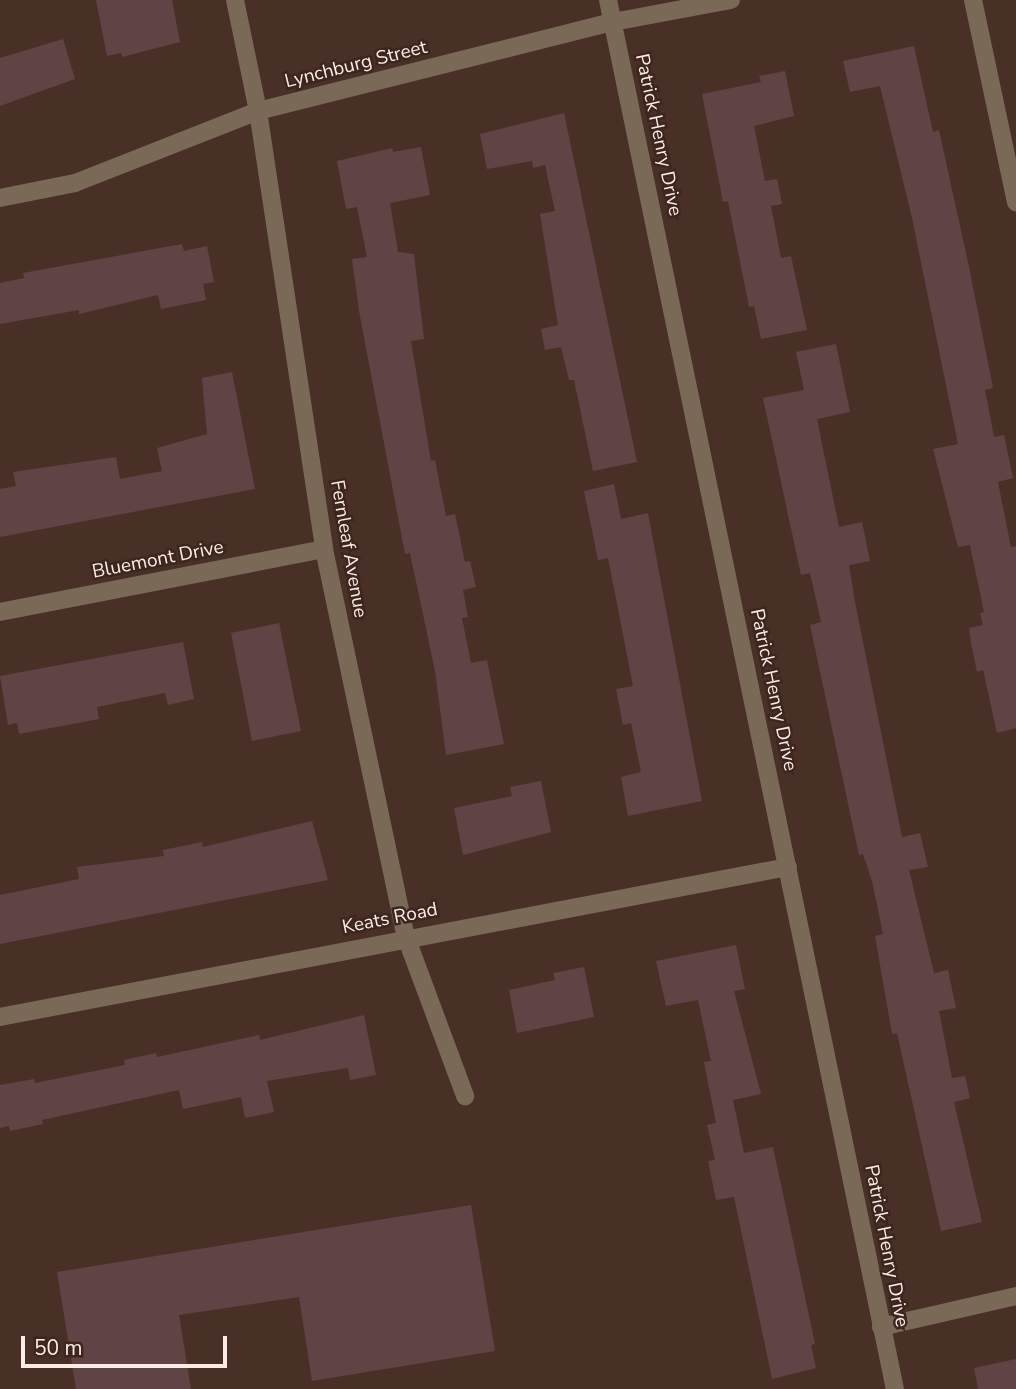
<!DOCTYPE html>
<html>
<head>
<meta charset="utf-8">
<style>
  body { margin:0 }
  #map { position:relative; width:1016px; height:1389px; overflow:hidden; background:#483027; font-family:"Nunito Sans",sans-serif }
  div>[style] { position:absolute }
  .building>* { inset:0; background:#604445 }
  .minor>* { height:18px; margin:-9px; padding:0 9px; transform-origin:9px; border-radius:9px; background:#7b6958 }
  span { translate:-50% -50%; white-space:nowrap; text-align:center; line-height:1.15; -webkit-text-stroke:5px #3d261d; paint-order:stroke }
  .street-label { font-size:19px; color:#fcebe6 }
  .scale { position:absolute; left:21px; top:1336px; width:206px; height:32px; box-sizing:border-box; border:4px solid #fcebe6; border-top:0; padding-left:9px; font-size:21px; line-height:24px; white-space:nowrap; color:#fcebe6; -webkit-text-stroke:5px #3d261d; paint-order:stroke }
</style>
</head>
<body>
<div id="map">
  <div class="building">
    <div style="clip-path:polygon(96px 0,172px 0,180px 42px,122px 57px,121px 53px,107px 56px)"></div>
    <div style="clip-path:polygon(63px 39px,75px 79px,0 106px,0 58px)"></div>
    <div style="clip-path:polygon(914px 46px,933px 132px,939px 130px,969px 267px,993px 388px,985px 390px,994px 437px,1004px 435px,1013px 478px,998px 482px,1011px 547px,1016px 546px,1016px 728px,997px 733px,983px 670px,977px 672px,971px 643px,969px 628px,983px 625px,980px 613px,984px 612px,970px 545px,958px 547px,933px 449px,958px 444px,912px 218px,880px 86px,850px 92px,843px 61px)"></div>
    <div style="clip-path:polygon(785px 71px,794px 116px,754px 126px,765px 181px,777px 179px,782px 204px,771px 206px,781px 258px,791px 256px,807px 330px,761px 339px,754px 306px,749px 307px,728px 201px,723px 202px,702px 94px,761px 82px,759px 76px)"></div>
    <div style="clip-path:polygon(564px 113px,637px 462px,593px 471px,574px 380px,569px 380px,561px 347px,545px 350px,541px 329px,558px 325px,540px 214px,555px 211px,545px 165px,533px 168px,532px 161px,487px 169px,480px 134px)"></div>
    <div style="clip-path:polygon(421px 147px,430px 195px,390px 203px,398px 252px,414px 254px,424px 339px,411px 341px,431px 461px,435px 460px,446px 516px,455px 514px,465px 562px,470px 561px,476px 587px,463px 590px,468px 617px,462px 618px,471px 663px,487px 660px,504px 744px,446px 755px,435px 671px,410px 553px,405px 554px,359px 311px,352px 259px,367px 257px,357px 207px,346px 209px,337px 161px,392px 148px,393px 152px)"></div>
    <div style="clip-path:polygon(182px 244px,184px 251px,207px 246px,214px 282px,203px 284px,206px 300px,161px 309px,158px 295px,79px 314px,79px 310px,0 324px,0 283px,24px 278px,23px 273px)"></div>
    <div style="clip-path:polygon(836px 344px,850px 412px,817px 419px,839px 527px,862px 522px,870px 561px,849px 565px,855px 602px,902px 837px,920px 833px,928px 867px,909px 870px,934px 973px,948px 970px,956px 1008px,939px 1011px,952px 1078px,965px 1076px,970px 1098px,954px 1102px,982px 1222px,941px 1231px,897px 1033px,892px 1034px,875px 936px,883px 934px,872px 881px,863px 854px,859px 855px,810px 625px,821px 622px,810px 573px,801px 575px,763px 398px,804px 390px,796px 352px)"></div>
    <div style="clip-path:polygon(232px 372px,255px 489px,0 537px,0 489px,16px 486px,13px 472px,116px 457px,120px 479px,162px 471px,157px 448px,207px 434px,202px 378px)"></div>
    <div style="clip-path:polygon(614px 484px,621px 519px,648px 513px,702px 801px,628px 816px,621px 777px,641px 772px,631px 723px,623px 725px,616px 689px,633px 686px,608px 558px,598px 560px,584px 491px)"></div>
    <div style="clip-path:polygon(279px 623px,301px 731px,252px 741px,231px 633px)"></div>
    <div style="clip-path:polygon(183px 642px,194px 699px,168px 705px,165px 693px,97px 707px,99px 719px,19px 734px,17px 723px,8px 725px,0 676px)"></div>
    <div style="clip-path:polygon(541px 781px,551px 832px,463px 855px,454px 808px,512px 796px,510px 787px)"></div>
    <div style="clip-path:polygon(312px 821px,328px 880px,0 944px,0 895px,79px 879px,77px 867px,164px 856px,163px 850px,202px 842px,203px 847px)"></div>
    <div style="clip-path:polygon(736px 945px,745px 989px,734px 991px,761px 1094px,733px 1100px,744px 1153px,773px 1147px,815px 1344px,811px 1345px,816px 1368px,772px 1379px,734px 1197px,716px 1200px,708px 1161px,715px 1160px,707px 1125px,716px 1123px,704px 1062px,711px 1061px,698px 1000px,666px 1006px,656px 961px)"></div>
    <div style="clip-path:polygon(584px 967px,594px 1017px,517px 1033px,509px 990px,555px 980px,553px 973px)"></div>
    <div style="clip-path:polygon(364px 1015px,376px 1075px,350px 1080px,348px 1068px,267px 1081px,274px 1112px,245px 1118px,241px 1097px,183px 1109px,179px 1090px,42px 1120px,43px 1124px,10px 1131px,9px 1126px,0 1128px,0 1085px,34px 1079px,35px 1083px,125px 1065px,124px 1060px,156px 1053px,157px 1057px,259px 1035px,260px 1040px)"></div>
    <div style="clip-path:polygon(471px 1205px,495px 1351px,312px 1381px,299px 1297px,179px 1315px,191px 1389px,76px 1389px,57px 1272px)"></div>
    <div style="clip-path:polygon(1016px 1359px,1016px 1389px,978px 1389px,974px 1368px)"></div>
  </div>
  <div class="minor">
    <div style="left:235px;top:0;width:113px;rotate:78.3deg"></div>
    <div style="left:258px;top:111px;width:443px;rotate:81.4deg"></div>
    <div style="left:324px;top:549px;width:397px;rotate:78.1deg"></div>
    <div style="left:406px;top:937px;width:170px;rotate:69.6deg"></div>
    <div style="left:608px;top:0;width:1418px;rotate:78.33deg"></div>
    <div style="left:973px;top:0;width:207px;rotate:78deg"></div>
    <div style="left:0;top:198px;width:76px;rotate:-11.3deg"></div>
    <div style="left:75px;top:183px;width:197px;rotate:-21.5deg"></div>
    <div style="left:258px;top:111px;width:366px;rotate:-14.1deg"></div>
    <div style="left:613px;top:22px;width:120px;rotate:-10.6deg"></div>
    <div style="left:0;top:612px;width:330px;rotate:-11deg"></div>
    <div style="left:0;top:1017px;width:802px;rotate:-10.78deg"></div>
    <div style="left:881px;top:1327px;width:139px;rotate:-12.9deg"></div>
  </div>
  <div class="street-label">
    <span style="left:356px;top:65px;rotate:-14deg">Lynchburg Street</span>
    <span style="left:658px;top:135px;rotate:78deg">Patrick Henry Drive</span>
    <span style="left:348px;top:549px;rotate:80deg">Fernleaf Avenue</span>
    <span style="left:158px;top:560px;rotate:-11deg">Bluemont Drive</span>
    <span style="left:773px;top:690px;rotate:78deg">Patrick Henry Drive</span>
    <span style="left:390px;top:919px;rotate:-11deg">Keats Road</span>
    <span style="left:886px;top:1246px;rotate:79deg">Patrick Henry Drive</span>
  </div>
  <div class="scale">50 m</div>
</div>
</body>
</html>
